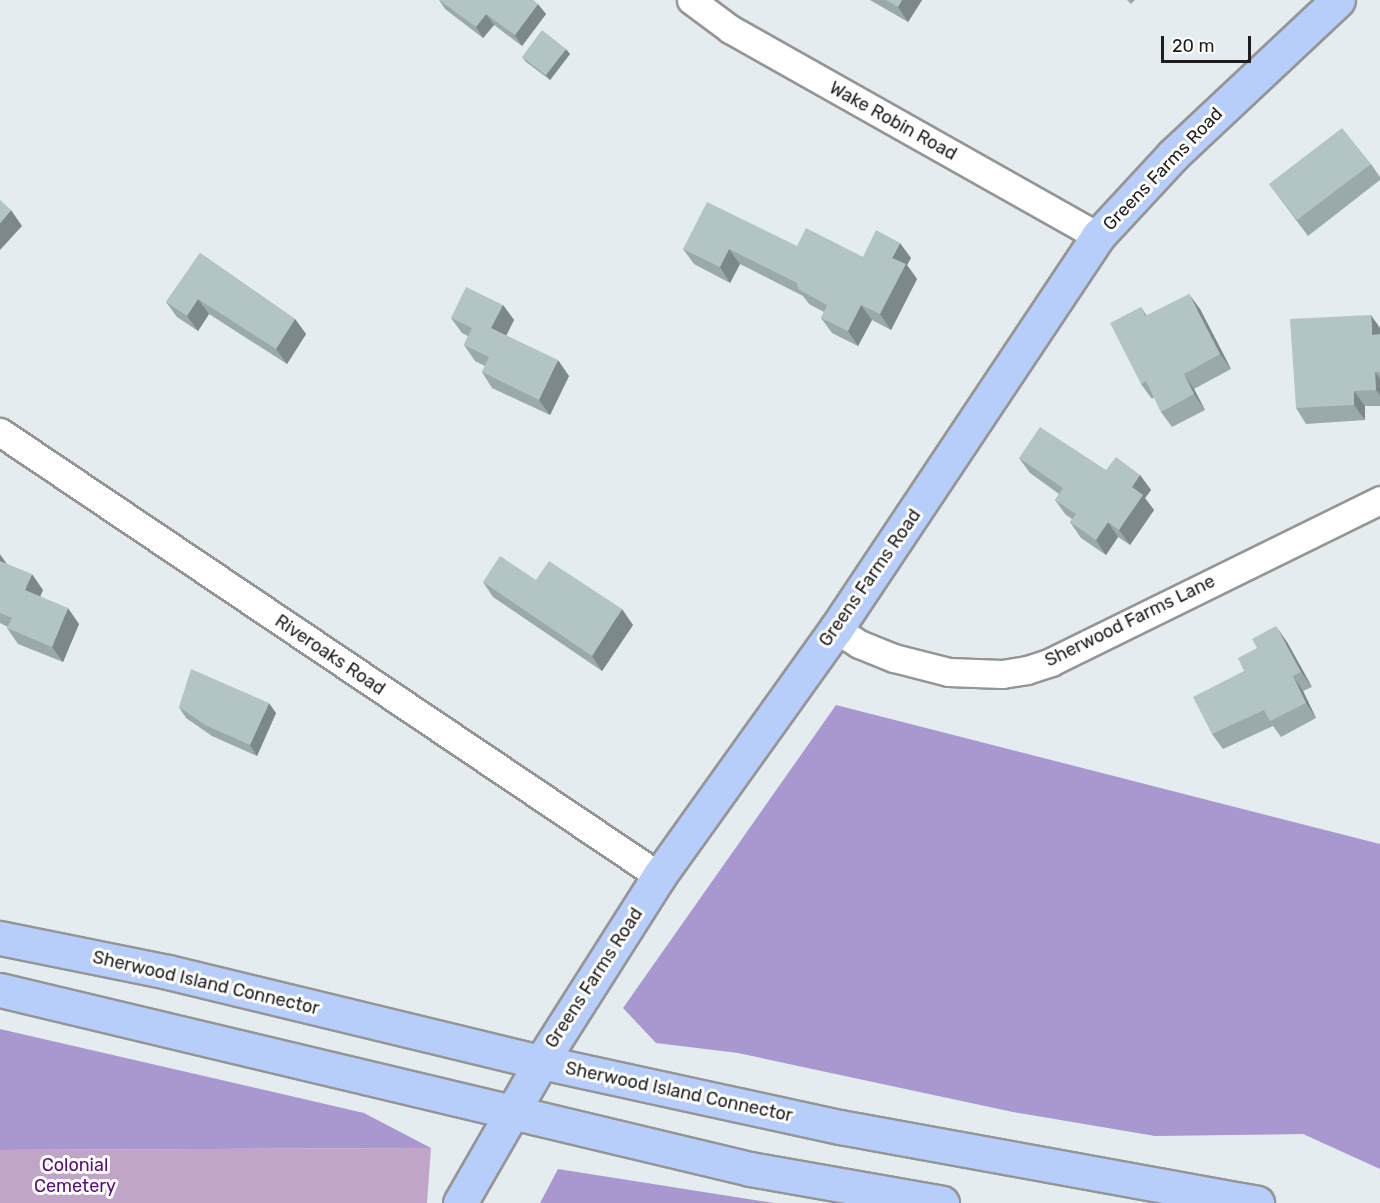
<!DOCTYPE html>
<html>
<head>
<meta charset="utf-8">
<style>
  body { margin:0 }
  #map { position:relative; width:1380px; height:1203px; overflow:hidden; background:#e4ecef; font-family:Rubik,sans-serif }
  div>[style] { position:absolute }
  .forest>* { inset:0; background:#a998d0 }
  .cemetery>* { inset:0; background:#c0a5c9 }
  .roads { filter:drop-shadow(2px 0 #959595) drop-shadow(-2px 0 #959595) drop-shadow(0 2px #959595) drop-shadow(0 -2px #959595) }
  .street>* { height:27px; margin:-13.5px; padding:0 13.5px; transform-origin:13.5px; border-radius:13.5px; background:#fff }
  .secondary>* { height:33px; margin:-16.5px; padding:0 16.5px; transform-origin:16.5px; border-radius:16.5px; background:#b7cefb }
  .wall>* { inset:0; background:#9aa9a9 }
  .shaded-wall>* { inset:0; background:#7d8989 }
  .building>* { inset:0; background:#b3c4c4 }
  span { translate:-50% -50%; white-space:nowrap; text-align:center; line-height:1.15; -webkit-text-stroke:6px #fff; paint-order:stroke }
  .street-label { font-size:18px; color:#1e1e1e }
  .park-label { font-size:18px; color:#5a097f }
  .scale { position:absolute; left:1161px; top:36px; width:90px; height:27px; box-sizing:border-box; border:3px solid #1e1e1e; border-top:0; padding-left:8px; font-size:18px; line-height:21px; white-space:nowrap; color:#1e1e1e; -webkit-text-stroke:4px #fff; paint-order:stroke }
</style>
</head>
<body>
<div id="map">
  <div class="forest">
    <div style="clip-path:polygon(836px 705px,1380px 844px,1380px 1169px,1303px 1134px,1155px 1136px,1013px 1112px,738px 1053px,656px 1043px,623px 1008px)"></div>
    <div style="clip-path:polygon(0 1029px,364px 1113px,431px 1148px,0 1150px)"></div>
    <div style="clip-path:polygon(558px 1169px,774px 1203px,540px 1203px)"></div>
  </div>
  <div class="cemetery">
    <div style="clip-path:polygon(431px 1148px,427px 1203px,0 1203px,0 1150px)"></div>
  </div>
  <div class="roads">
    <div class="street">
      <div style="left:691px;top:0;width:49px;rotate:36.6deg"></div>
      <div style="left:730px;top:29px;width:422px;rotate:29.4deg"></div>
      <div style="left:0;top:432px;width:795px;rotate:33.97deg"></div>
      <div style="left:836px;top:629px;width:27px;rotate:33deg"></div>
      <div style="left:859px;top:644px;width:38px;rotate:22deg"></div>
      <div style="left:894px;top:658px;width:57px;rotate:14.3deg"></div>
      <div style="left:949px;top:672px;width:53px;rotate:2.2deg"></div>
      <div style="left:1002px;top:674px;width:25px;rotate:-9deg"></div>
      <div style="left:1027px;top:670px;width:25px;rotate:-18deg"></div>
      <div style="left:1051px;top:662px;width:367px;rotate:-26.2deg"></div>
    </div>
    <div class="secondary">
      <div style="left:0;top:938px;width:171px;rotate:11.4deg"></div>
      <div style="left:168px;top:972px;width:384px;rotate:13.6deg"></div>
      <div style="left:541px;top:1062px;width:306px;rotate:12.3deg"></div>
      <div style="left:840px;top:1127px;width:424px;rotate:10.3deg"></div>
      <div style="left:0;top:990px;width:771px;rotate:13.42deg"></div>
      <div style="left:750px;top:1169px;width:195px;rotate:10deg"></div>
      <div style="left:460px;top:1203px;width:163px;rotate:-60.1deg"></div>
      <div style="left:541px;top:1062px;width:220px;rotate:-57.6deg"></div>
      <div style="left:659px;top:876px;width:304px;rotate:-54.4deg"></div>
      <div style="left:836px;top:629px;width:472px;rotate:-56.3deg"></div>
      <div style="left:1098px;top:236px;width:110px;rotate:-47.2deg"></div>
      <div style="left:1173px;top:155px;width:226px;rotate:-43.2deg"></div>
    </div>
  </div>
  <div class="wall">
    <div style="clip-path:polygon(439px 0,533px 0,546px 14px,522px 46px,494px 25px,483px 38px,445px 9px)"></div>
    <div style="clip-path:polygon(870px 0,922px 0,908px 22px)"></div>
    <div style="clip-path:polygon(1127px 0,1135px 0,1131px 4px)"></div>
    <div style="clip-path:polygon(570px 54px,550px 80px,526px 62px,522px 57px)"></div>
    <div style="clip-path:polygon(1371px 164px,1380px 177px,1380px 180px,1308px 236px,1269px 184px)"></div>
    <div style="clip-path:polygon(797px 246px,863px 257px,911px 258px,907px 265px,917px 279px,891px 330px,872px 320px,858px 346px,832px 333px,821px 318px,824px 312px,809px 304px,803px 296px,740px 264px,730px 283px,694px 264px,683px 249px)"></div>
    <div style="clip-path:polygon(200px 253px,295px 319px,306px 334px,287px 364px,209px 314px,198px 331px,177px 317px,166px 302px)"></div>
    <div style="clip-path:polygon(503px 305px,514px 320px,506px 335px,569px 376px,550px 415px,492px 388px,482px 372px,485px 366px,475px 361px,464px 345px,468px 336px,462px 333px,451px 318px)"></div>
    <div style="clip-path:polygon(1141px 307px,1147px 316px,1200px 309px,1231px 369px,1194px 389px,1205px 410px,1172px 427px,1161px 412px,1154px 397px,1152px 399px,1141px 384px)"></div>
    <div style="clip-path:polygon(1380px 328px,1380px 406px,1365px 406px,1365px 420px,1306px 424px,1296px 408px)"></div>
    <div style="clip-path:polygon(1019px 458px,1140px 475px,1151px 490px,1145px 498px,1154px 510px,1130px 545px,1118px 537px,1106px 555px,1081px 538px,1070px 522px,1072px 519px,1066px 515px,1055px 500px,1059px 494px,1030px 473px)"></div>
    <div style="clip-path:polygon(0 554px,7px 564px,43px 590px,40px 596px,79px 624px,63px 662px,18px 644px,7px 628px,8px 627px,0 623px)"></div>
    <div style="clip-path:polygon(536px 580px,633px 625px,602px 671px,493px 597px,483px 582px)"></div>
    <div style="clip-path:polygon(1287px 642px,1312px 687px,1303px 691px,1316px 718px,1281px 737px,1273px 726px,1223px 749px,1212px 734px)"></div>
    <div style="clip-path:polygon(179px 707px,276px 713px,257px 756px,212px 736px,186px 718px)"></div>
  </div>
  <div class="shaded-wall">
    <div style="clip-path:polygon(902px 0,922px 0,908px 22px,898px 7px)"></div>
    <div style="clip-path:polygon(538px 4px,546px 14px,522px 46px,515px 35px)"></div>
    <div style="clip-path:polygon(486px 14px,494px 25px,483px 38px,476px 27px)"></div>
    <div style="clip-path:polygon(566px 49px,570px 54px,550px 80px,546px 75px)"></div>
    <div style="clip-path:polygon(11px 210px,22px 226px,0 250px,0 223px)"></div>
    <div style="clip-path:polygon(900px 243px,911px 258px,907px 265px,917px 279px,891px 330px,880px 314px,892px 258px)"></div>
    <div style="clip-path:polygon(729px 249px,740px 264px,730px 283px,720px 267px)"></div>
    <div style="clip-path:polygon(1189px 294px,1200px 309px,1231px 369px,1220px 354px)"></div>
    <div style="clip-path:polygon(198px 299px,209px 314px,198px 331px,187px 316px)"></div>
    <div style="clip-path:polygon(503px 305px,514px 320px,502px 344px,491px 328px)"></div>
    <div style="clip-path:polygon(861px 305px,872px 320px,858px 346px,848px 331px)"></div>
    <div style="clip-path:polygon(1371px 315px,1380px 328px,1380px 347px,1372px 335px)"></div>
    <div style="clip-path:polygon(295px 319px,306px 334px,287px 364px,276px 349px)"></div>
    <div style="clip-path:polygon(558px 360px,569px 376px,550px 415px,539px 400px)"></div>
    <div style="clip-path:polygon(1375px 372px,1380px 379px,1380px 395px,1376px 390px)"></div>
    <div style="clip-path:polygon(1184px 374px,1194px 389px,1205px 410px,1194px 394px)"></div>
    <div style="clip-path:polygon(1354px 391px,1365px 406px,1365px 420px,1354px 405px)"></div>
    <div style="clip-path:polygon(1140px 475px,1151px 490px,1145px 498px,1154px 510px,1130px 545px,1119px 530px,1132px 487px)"></div>
    <div style="clip-path:polygon(1108px 522px,1118px 537px,1106px 555px,1096px 540px)"></div>
    <div style="clip-path:polygon(0 555px,11px 570px,0 563px)"></div>
    <div style="clip-path:polygon(32px 574px,43px 590px,36px 606px,25px 590px)"></div>
    <div style="clip-path:polygon(68px 608px,79px 624px,63px 662px,52px 647px)"></div>
    <div style="clip-path:polygon(622px 609px,633px 625px,602px 671px,592px 656px)"></div>
    <div style="clip-path:polygon(1276px 626px,1287px 642px,1312px 687px,1301px 672px)"></div>
    <div style="clip-path:polygon(1293px 676px,1303px 691px,1316px 718px,1306px 703px)"></div>
    <div style="clip-path:polygon(269px 703px,276px 713px,257px 756px,250px 745px)"></div>
  </div>
  <div class="building">
    <div style="clip-path:polygon(439px 0,533px 0,538px 4px,515px 35px,486px 14px,476px 27px)"></div>
    <div style="clip-path:polygon(886px 0,902px 0,898px 7px)"></div>
    <div style="clip-path:polygon(542px 30px,566px 49px,546px 75px,522px 57px)"></div>
    <div style="clip-path:polygon(1342px 128px,1371px 164px,1297px 220px,1269px 184px)"></div>
    <div style="clip-path:polygon(0 200px,11px 210px,0 223px)"></div>
    <div style="clip-path:polygon(707px 202px,797px 246px,806px 228px,863px 257px,876px 230px,900px 243px,892px 258px,906px 264px,880px 314px,861px 305px,848px 331px,821px 318px,827px 305px,798px 289px,797px 283px,729px 249px,720px 267px,683px 249px)"></div>
    <div style="clip-path:polygon(200px 253px,295px 319px,276px 349px,198px 299px,187px 316px,166px 302px)"></div>
    <div style="clip-path:polygon(466px 287px,503px 305px,491px 328px,558px 360px,539px 400px,482px 372px,489px 357px,464px 345px,472px 328px,451px 318px)"></div>
    <div style="clip-path:polygon(1189px 294px,1220px 354px,1184px 374px,1194px 394px,1161px 412px,1146px 381px,1141px 384px,1110px 323px,1141px 307px,1145px 316px)"></div>
    <div style="clip-path:polygon(1371px 315px,1372px 335px,1380px 334px,1380px 372px,1375px 372px,1376px 390px,1354px 391px,1354px 405px,1296px 408px,1290px 319px)"></div>
    <div style="clip-path:polygon(1040px 427px,1106px 470px,1116px 457px,1140px 475px,1132px 487px,1143px 495px,1119px 530px,1108px 522px,1096px 540px,1070px 522px,1076px 514px,1055px 500px,1063px 488px,1019px 458px)"></div>
    <div style="clip-path:polygon(500px 556px,536px 580px,549px 561px,622px 609px,592px 656px,483px 582px)"></div>
    <div style="clip-path:polygon(0 561px,32px 574px,25px 590px,68px 608px,52px 647px,7px 628px,12px 618px,0 613px)"></div>
    <div style="clip-path:polygon(1276px 626px,1301px 672px,1293px 676px,1306px 703px,1270px 721px,1264px 710px,1212px 734px,1193px 697px,1244px 671px,1238px 658px,1257px 648px,1252px 639px)"></div>
    <div style="clip-path:polygon(191px 669px,269px 703px,250px 745px,205px 725px,179px 707px)"></div>
  </div>
  <div class="street-label">
    <span style="left:893px;top:121px;rotate:29deg">Wake Robin Road</span>
    <span style="left:1163px;top:169px;rotate:-46deg">Greens Farms Road</span>
    <span style="left:870px;top:578px;rotate:-55deg">Greens Farms Road</span>
    <span style="left:1130px;top:621px;rotate:-26deg">Sherwood Farms Lane</span>
    <span style="left:330px;top:655px;rotate:34deg">Riveroaks Road</span>
    <span style="left:594px;top:978px;rotate:-57deg">Greens Farms Road</span>
    <span style="left:206px;top:983px;rotate:13deg">Sherwood Island Connector</span>
    <span style="left:679px;top:1092px;rotate:12deg">Sherwood Island Connector</span>
  </div>
  <div class="park-label">
    <span style="left:75px;top:1176px">Colonial<br>Cemetery</span>
  </div>
  <div class="scale">20 m</div>
</div>
</body>
</html>
